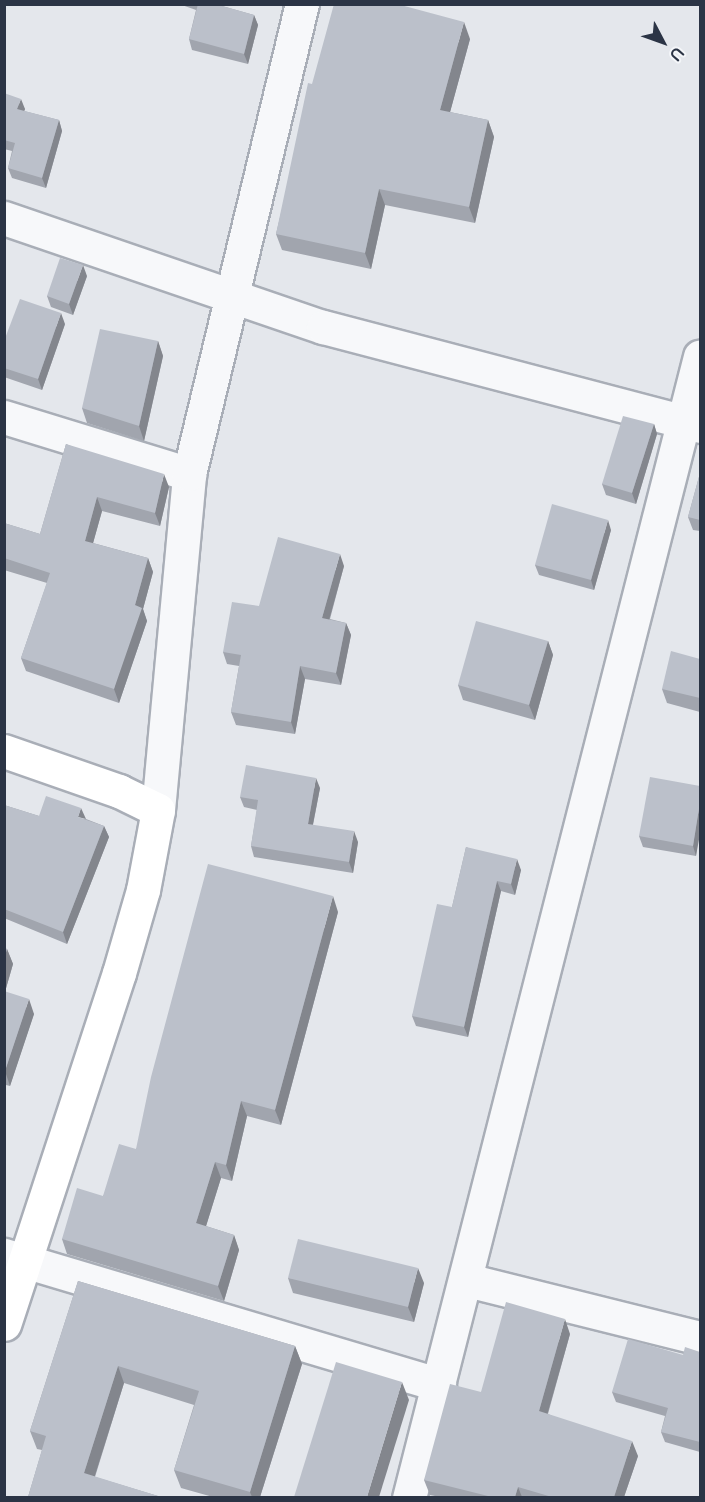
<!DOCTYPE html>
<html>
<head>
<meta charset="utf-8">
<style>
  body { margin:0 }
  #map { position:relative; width:705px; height:1502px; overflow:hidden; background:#e4e7ec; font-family:"Varela Round",sans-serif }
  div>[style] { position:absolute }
  .roads { filter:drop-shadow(2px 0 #a9aeb7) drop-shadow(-2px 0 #a9aeb7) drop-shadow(0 2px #a9aeb7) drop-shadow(0 -2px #a9aeb7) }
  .minor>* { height:33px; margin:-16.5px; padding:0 16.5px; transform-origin:16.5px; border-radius:16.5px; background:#f7f8fa }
  .trunk>* { height:33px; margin:-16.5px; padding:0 16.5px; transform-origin:16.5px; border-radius:16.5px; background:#fff }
  .wall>* { inset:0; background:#a1a5ae }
  .shaded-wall>* { inset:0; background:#83868d }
  .building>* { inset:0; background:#bbc0ca }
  span { translate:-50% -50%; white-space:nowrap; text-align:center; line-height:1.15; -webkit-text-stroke:4.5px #f4f6f9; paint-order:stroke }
  .frame { position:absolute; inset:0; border:6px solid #2b3445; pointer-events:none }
  .north { position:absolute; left:633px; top:12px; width:60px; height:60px; -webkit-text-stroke:4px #f4f6f9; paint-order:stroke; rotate:131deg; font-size:16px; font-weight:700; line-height:24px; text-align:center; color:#2b3445 }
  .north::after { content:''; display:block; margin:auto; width:21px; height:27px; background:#2b3445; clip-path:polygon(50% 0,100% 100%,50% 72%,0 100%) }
</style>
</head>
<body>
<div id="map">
  <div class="roads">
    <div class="minor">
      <div style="left:4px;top:218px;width:337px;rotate:18.9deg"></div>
      <div style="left:323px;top:327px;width:390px;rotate:14.7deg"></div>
      <div style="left:4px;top:417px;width:194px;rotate:17.1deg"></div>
      <div style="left:158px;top:810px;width:337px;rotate:-84.7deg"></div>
      <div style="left:189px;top:474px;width:483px;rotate:-76.5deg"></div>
      <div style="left:4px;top:1255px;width:454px;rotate:16.6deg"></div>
      <div style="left:467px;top:1280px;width:240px;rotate:14deg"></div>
      <div style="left:409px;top:1498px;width:1178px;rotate:-75.7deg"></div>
    </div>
    <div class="trunk">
      <div style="left:4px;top:751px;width:122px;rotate:19.2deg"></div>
      <div style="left:119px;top:791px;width:43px;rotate:26deg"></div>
      <div style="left:158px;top:810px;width:81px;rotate:100.6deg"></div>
      <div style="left:143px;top:890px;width:86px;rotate:106.1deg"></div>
      <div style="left:119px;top:973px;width:369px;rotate:108.1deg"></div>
    </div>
  </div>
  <div class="wall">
    <div style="clip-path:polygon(179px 4px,215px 4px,254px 15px,258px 25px,248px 64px,192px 50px,189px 39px,196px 10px)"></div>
    <div style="clip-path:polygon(470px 39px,450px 112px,488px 120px,494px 137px,475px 223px,385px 205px,371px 269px,282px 250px,276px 234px,312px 84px)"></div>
    <div style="clip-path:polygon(4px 93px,25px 109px,24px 111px,59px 120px,62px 131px,46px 188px,12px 178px,8px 168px,12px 151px,4px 149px)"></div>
    <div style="clip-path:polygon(87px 276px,73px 315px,51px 307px,47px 296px)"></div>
    <div style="clip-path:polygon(65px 324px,42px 390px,4px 377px,4px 341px)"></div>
    <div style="clip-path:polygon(158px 341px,163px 356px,144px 441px,87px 423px,82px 408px)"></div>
    <div style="clip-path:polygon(654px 424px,657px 434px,636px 504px,606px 495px,602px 484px)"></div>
    <div style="clip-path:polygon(66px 444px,169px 487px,160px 526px,102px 511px,93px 543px,148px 558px,153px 572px,143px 609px,147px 621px,119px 703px,26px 671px,21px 658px,47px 583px,4px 570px,4px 523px,40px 534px)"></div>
    <div style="clip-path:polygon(700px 473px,700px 531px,693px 530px,688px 517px)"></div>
    <div style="clip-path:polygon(611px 530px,594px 590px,539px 575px,535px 565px)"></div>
    <div style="clip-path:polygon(344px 566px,330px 619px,346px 623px,351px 635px,341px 685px,305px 679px,295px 734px,236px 725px,231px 712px,239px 666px,227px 664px,223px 652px,259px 606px)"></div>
    <div style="clip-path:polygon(548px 641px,553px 655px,535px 720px,463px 700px,458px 685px)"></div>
    <div style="clip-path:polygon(700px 659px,700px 712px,667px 703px,662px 689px)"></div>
    <div style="clip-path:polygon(700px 786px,696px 856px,643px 847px,639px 836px)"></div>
    <div style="clip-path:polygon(320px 788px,313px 825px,358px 842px,353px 873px,254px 857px,251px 846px,257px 810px,244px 807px,240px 797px)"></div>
    <div style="clip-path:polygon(4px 805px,39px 816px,86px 819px,104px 826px,109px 837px,67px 944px,4px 918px)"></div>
    <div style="clip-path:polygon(466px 847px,521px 870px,515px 895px,501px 891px,468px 1037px,416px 1026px,412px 1016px,452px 907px)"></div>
    <div style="clip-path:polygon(338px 912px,281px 1125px,247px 1116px,232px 1181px,221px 1178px,206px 1226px,234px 1235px,239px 1250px,224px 1301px,67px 1254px,62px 1239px,103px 1196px,136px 1149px)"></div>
    <div style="clip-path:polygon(4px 948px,7px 949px,13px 964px,5px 992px,34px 1014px,10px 1086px,6px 1085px,4px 1088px)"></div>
    <div style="clip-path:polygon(288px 1278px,424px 1283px,414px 1322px,293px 1293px)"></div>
    <div style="clip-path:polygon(78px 1281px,295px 1346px,302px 1364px,260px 1497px,213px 1497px,181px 1488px,174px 1470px,194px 1405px,124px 1383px,95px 1477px,158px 1496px,158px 1497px,28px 1497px,42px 1450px,37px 1449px,30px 1431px)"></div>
    <div style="clip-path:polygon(570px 1334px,548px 1414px,638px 1456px,624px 1497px,440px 1497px,430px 1495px,424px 1480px,481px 1392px)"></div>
    <div style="clip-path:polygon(700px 1352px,700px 1452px,665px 1442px,661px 1432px,665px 1416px,616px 1402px,612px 1392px)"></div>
  </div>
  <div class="shaded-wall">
    <div style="clip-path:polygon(254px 15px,258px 25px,248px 64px,244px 54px)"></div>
    <div style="clip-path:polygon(464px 22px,470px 39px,446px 127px,440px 110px)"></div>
    <div style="clip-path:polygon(21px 99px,25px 109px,21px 119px,17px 109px)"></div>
    <div style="clip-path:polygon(59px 120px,62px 131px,46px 188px,42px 178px)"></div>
    <div style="clip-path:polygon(488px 120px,494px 137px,475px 223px,469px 207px)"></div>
    <div style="clip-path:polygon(379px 189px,385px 205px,371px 269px,365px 253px)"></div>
    <div style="clip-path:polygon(83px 265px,87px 276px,73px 315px,69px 304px)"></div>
    <div style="clip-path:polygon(61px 313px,65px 324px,42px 390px,38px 379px)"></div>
    <div style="clip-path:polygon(158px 341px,163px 356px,144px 441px,139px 426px)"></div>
    <div style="clip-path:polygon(654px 424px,657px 434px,636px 504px,632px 493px)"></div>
    <div style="clip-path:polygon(164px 474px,169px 487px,160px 526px,155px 513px)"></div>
    <div style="clip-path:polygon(97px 497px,102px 511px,90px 554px,85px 541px)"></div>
    <div style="clip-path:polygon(608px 520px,611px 530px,594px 590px,591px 580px)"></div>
    <div style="clip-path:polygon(340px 554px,344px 566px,326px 631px,322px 618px)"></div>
    <div style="clip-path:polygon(148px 558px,153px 572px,143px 609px,147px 621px,119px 703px,114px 689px,135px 605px)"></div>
    <div style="clip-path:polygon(346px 623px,351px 635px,341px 685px,336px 673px)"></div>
    <div style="clip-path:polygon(548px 641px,553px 655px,535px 720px,529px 705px)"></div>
    <div style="clip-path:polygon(300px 666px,305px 679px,295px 734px,291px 722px)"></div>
    <div style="clip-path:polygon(316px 778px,320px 788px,311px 834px,308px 824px)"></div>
    <div style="clip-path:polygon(700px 802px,700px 834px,696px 856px,693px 846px)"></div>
    <div style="clip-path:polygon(81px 808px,86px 819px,78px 817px)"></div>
    <div style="clip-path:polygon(104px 826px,109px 837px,67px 944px,63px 932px)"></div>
    <div style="clip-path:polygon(354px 831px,358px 842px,353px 873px,349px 862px)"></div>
    <div style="clip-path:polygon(517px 859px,521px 870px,515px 895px,511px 884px)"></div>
    <div style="clip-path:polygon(497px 881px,501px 891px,468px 1037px,464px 1027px)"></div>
    <div style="clip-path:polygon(333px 896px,338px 912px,281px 1125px,275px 1110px)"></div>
    <div style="clip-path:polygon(7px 949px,13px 964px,4px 995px,4px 959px)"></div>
    <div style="clip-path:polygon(29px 999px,34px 1014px,10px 1086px,5px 1071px)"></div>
    <div style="clip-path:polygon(241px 1101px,247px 1116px,232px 1181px,226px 1165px)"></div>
    <div style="clip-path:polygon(215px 1162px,221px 1178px,202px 1239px,196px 1223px)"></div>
    <div style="clip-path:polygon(234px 1235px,239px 1250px,224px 1301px,218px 1286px)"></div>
    <div style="clip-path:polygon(418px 1268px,424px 1283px,414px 1322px,408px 1307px)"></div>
    <div style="clip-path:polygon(565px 1319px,570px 1334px,544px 1426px,539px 1411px)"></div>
    <div style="clip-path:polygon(295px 1346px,302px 1364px,260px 1497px,252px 1497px,250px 1492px)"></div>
    <div style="clip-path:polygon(118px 1366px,124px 1383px,90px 1491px,84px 1473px)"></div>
    <div style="clip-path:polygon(402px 1382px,409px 1400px,379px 1497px,367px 1497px)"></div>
    <div style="clip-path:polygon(632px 1441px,638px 1456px,624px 1497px,614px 1497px)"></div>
    <div style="clip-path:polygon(518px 1487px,522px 1497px,515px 1497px)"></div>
  </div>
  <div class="building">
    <div style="clip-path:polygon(198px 4px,215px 4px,254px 15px,244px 54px,189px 39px)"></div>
    <div style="clip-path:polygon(334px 4px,397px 4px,464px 22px,440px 110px,488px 120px,469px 207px,379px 189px,365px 253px,276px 234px,308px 83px,312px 84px)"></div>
    <div style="clip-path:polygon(4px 93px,21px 99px,17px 109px,59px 120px,42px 178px,8px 168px,15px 143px,4px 140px)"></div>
    <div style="clip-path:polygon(60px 258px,83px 265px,69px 304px,47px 296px)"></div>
    <div style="clip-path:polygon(20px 299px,61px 313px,38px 379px,4px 368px,4px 341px)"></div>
    <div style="clip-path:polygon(100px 329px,158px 341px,139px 426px,82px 408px)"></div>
    <div style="clip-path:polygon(623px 416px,654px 424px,632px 493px,602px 484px)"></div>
    <div style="clip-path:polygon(66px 444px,164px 474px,155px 513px,97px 497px,85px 541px,148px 558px,135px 605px,142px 608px,114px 689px,21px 658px,50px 573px,4px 558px,4px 523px,40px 534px)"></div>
    <div style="clip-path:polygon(700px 473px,700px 520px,688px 517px)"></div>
    <div style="clip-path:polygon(552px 504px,608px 520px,591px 580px,535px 565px)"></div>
    <div style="clip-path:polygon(278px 537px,340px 554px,322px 618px,346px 623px,336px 673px,300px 666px,291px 722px,231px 712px,241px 655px,223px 652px,232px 602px,259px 606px)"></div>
    <div style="clip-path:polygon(476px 621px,548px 641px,529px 705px,458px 685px)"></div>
    <div style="clip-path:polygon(671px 651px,700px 659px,700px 698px,662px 689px)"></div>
    <div style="clip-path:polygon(246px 765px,316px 778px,308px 824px,354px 831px,349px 862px,251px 846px,258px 800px,240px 797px)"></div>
    <div style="clip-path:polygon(650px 777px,700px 786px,700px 802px,693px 846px,639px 836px)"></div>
    <div style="clip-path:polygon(46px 796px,81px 808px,78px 817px,104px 826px,63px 932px,4px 909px,4px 805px,39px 816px)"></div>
    <div style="clip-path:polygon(466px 847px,517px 859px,511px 884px,497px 881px,464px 1027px,412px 1016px,437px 904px,452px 907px)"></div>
    <div style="clip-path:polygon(208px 864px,333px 896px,275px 1110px,241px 1101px,226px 1165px,215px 1162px,196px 1223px,234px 1235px,218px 1286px,62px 1239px,77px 1188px,103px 1196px,119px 1144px,136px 1149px,151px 1077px)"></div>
    <div style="clip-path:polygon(4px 948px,7px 949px,4px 959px)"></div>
    <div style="clip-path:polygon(4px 991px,29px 999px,5px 1071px,4px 1071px)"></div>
    <div style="clip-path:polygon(298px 1239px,418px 1268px,408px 1307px,288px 1278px)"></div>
    <div style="clip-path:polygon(78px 1281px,295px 1346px,250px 1492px,174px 1470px,199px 1391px,118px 1366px,84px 1473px,158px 1496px,158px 1497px,28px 1497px,46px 1436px,30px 1431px)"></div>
    <div style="clip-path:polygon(506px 1302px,565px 1319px,539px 1411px,632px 1441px,614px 1497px,552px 1497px,518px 1487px,515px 1497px,492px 1497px,424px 1480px,450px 1384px,481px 1392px)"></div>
    <div style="clip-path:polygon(628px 1339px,683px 1355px,685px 1347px,700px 1352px,700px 1442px,661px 1432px,668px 1408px,612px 1392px)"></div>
    <div style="clip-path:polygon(336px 1362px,402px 1382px,367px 1497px,294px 1497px)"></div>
  </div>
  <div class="frame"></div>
  <div class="north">U</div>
</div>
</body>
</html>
